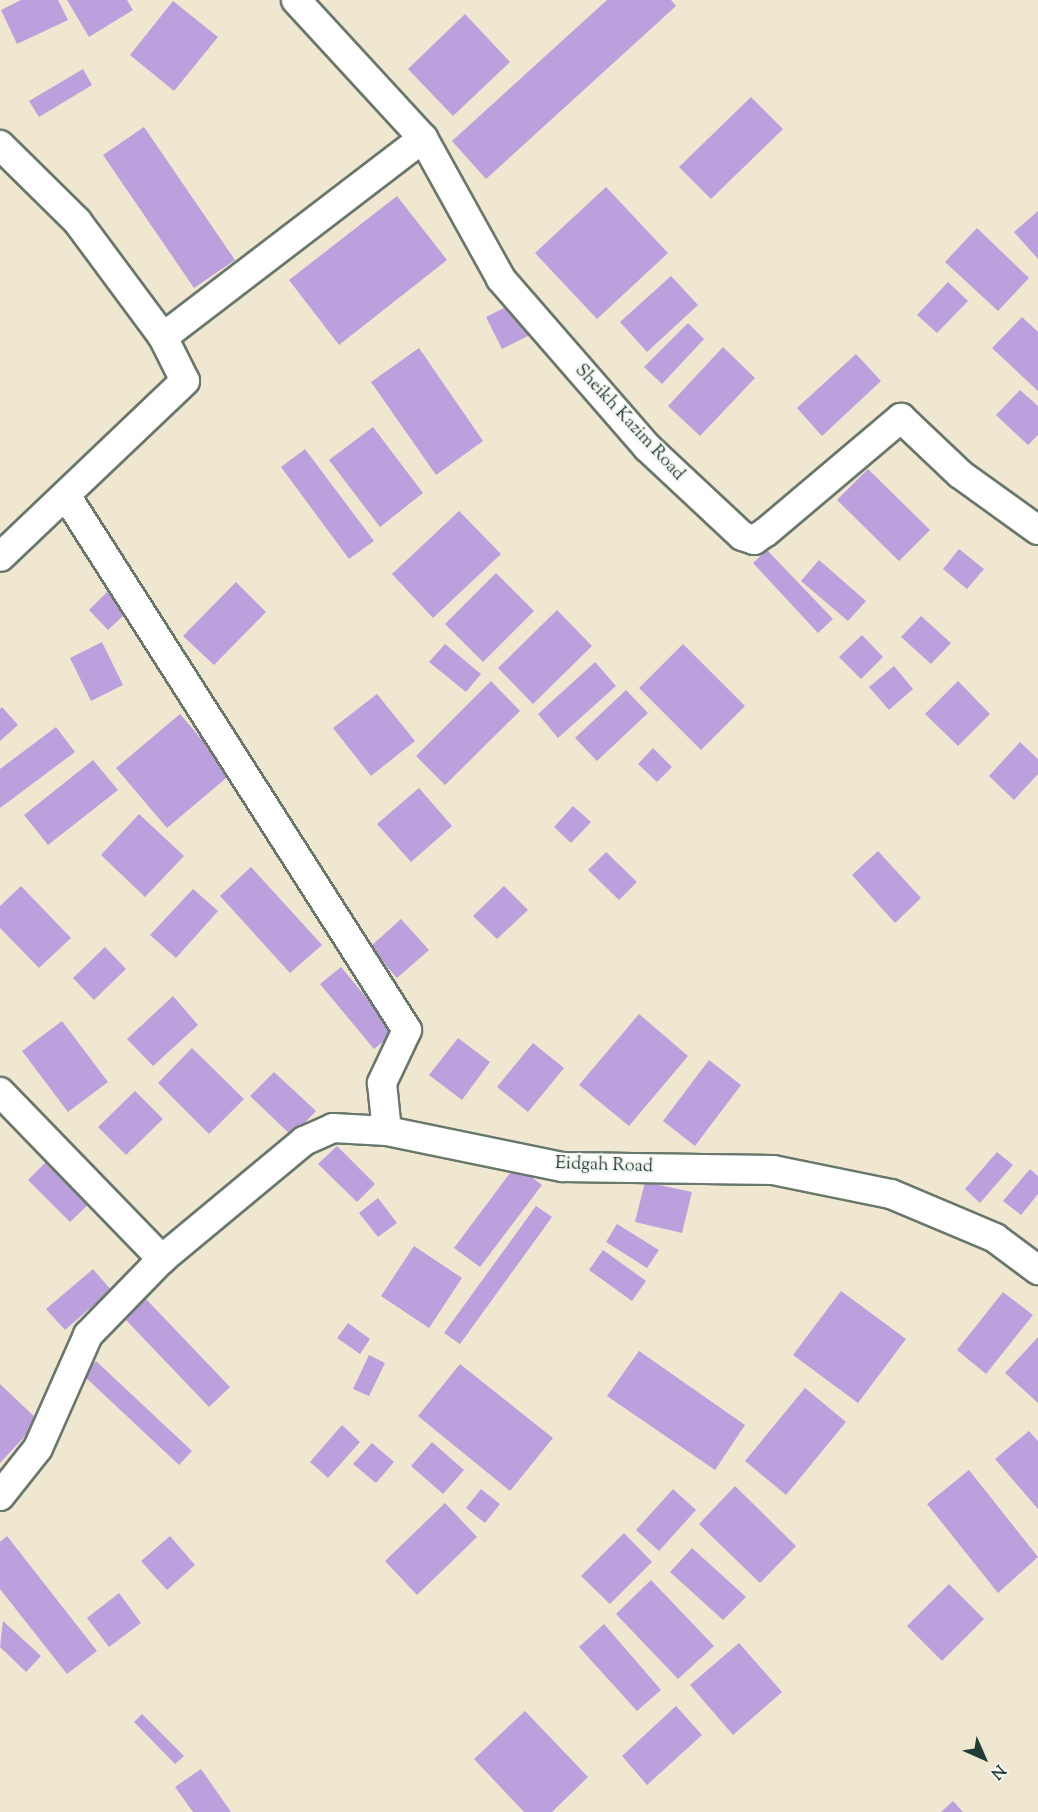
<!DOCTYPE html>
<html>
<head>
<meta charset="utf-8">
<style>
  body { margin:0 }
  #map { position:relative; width:1038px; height:1812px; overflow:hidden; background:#f0e7d1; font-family:"Sorts Mill Goudy",serif }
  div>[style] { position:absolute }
  .building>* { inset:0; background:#bba0dd }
  .roads { filter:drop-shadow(2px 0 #68786b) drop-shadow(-2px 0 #68786b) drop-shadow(0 2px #68786b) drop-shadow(0 -2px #68786b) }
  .street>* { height:28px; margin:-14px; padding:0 14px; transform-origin:14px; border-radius:14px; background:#fff }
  span { translate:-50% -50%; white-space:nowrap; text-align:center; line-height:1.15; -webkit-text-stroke:4.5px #f6f6f2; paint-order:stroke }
  .street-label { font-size:18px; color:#1f3d34 }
  .north { position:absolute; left:954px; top:1728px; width:60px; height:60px; -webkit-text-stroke:4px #f6f6f2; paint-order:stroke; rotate:135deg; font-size:16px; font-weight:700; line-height:24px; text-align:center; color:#1f3d34 }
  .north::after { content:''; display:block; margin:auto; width:21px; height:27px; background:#1f3d34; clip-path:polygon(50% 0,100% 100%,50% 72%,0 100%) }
</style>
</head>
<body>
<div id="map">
  <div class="building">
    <div style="clip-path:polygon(21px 0,58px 0,68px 20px,17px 44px,1px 10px)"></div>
    <div style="clip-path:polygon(67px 0,127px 0,133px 10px,89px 37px)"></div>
    <div style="clip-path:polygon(607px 0,671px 0,676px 6px,486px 179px,452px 141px)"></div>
    <div style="clip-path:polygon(173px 1px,218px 37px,174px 91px,130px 55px)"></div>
    <div style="clip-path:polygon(465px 14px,510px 62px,453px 116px,408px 69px)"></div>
    <div style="clip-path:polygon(83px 69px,92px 85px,39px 117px,29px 101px)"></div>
    <div style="clip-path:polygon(751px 97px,783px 129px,711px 199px,679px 167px)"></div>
    <div style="clip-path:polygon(144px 127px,235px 260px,194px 288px,103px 155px)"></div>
    <div style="clip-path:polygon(606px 187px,668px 253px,597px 319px,535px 253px)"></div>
    <div style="clip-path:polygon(397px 196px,447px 260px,339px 345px,289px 280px)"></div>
    <div style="clip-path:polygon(1038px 211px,1038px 259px,1014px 232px)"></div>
    <div style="clip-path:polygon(977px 228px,1029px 278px,998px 311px,945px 262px)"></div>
    <div style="clip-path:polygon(671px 276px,698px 305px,647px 352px,620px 322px)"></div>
    <div style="clip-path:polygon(948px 282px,968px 301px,937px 333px,917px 315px)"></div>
    <div style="clip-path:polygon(516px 302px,532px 334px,502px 349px,486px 317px)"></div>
    <div style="clip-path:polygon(1022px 317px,1038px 332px,1038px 391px,992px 348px)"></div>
    <div style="clip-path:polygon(688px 323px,704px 339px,662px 384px,644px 367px)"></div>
    <div style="clip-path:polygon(723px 347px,755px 378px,700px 436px,668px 406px)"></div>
    <div style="clip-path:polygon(419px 348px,483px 441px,436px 475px,371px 382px)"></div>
    <div style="clip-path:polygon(856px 354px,881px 381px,822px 436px,797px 408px)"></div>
    <div style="clip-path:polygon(1020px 390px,1038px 406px,1038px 435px,1028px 445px,996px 415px)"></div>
    <div style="clip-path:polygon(373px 427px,423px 493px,380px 527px,329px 460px)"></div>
    <div style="clip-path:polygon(305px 449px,374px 541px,349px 559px,281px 467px)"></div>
    <div style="clip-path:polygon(868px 469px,930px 530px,899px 561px,837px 500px)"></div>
    <div style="clip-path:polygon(459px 511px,501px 554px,433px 618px,392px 574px)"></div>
    <div style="clip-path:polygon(959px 549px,984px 569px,967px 589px,943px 569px)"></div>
    <div style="clip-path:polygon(767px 550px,833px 619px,818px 633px,753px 563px)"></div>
    <div style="clip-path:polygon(819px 560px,866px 601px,848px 621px,801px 581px)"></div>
    <div style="clip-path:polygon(496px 573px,534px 611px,483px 662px,445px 624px)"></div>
    <div style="clip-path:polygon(236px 582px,266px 612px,214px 665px,183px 636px)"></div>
    <div style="clip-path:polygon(107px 592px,127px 612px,108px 630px,89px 610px)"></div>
    <div style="clip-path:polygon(557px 610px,592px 646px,533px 704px,498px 668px)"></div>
    <div style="clip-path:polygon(921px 616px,951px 643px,931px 664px,901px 637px)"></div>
    <div style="clip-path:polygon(862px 635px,883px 657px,861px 679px,839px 657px)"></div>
    <div style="clip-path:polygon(102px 642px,123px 685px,91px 701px,70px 658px)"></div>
    <div style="clip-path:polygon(445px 644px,481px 674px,466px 692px,429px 662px)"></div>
    <div style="clip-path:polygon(683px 644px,745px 706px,701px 750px,639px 688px)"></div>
    <div style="clip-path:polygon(595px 662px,616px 686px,558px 738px,538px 714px)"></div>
    <div style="clip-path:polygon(894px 666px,913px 689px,889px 710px,869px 687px)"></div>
    <div style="clip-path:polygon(491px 681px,520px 711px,445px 785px,416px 756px)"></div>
    <div style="clip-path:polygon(958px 681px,990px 714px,958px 746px,925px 714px)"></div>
    <div style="clip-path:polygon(626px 690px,648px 713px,597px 761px,575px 738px)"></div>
    <div style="clip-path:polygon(377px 694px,415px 741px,371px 776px,333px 728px)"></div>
    <div style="clip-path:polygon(2px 707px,18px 725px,0 741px,0 709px)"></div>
    <div style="clip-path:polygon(180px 714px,231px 774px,167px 828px,116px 768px)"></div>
    <div style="clip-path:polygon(56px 727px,75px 752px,0 808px,0 769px)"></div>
    <div style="clip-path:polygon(1020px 742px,1038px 759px,1038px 774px,1014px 800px,989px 776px)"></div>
    <div style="clip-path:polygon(653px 748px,672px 767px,657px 782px,638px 764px)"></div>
    <div style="clip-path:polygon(93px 760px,118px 790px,48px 845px,24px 815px)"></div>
    <div style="clip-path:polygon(419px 788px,452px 826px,411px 862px,377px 824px)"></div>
    <div style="clip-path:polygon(573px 806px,591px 822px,571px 843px,554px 827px)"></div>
    <div style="clip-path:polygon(139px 814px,184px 856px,145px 897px,101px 855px)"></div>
    <div style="clip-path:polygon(878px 851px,921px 898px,895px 923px,852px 875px)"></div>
    <div style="clip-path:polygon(606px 852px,637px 882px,619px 900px,588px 870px)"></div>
    <div style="clip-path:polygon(251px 867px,322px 945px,290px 973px,220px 896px)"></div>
    <div style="clip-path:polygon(21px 886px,71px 938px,39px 968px,0 928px,0 906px)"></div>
    <div style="clip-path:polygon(504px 886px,528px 910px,497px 939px,473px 916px)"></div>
    <div style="clip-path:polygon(193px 889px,218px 911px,176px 958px,150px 935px)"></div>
    <div style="clip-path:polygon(401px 919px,429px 950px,397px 978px,370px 947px)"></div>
    <div style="clip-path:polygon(105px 947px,126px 969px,94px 1000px,73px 978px)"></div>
    <div style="clip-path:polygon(341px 967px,395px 1032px,374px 1049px,320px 984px)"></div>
    <div style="clip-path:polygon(173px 996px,198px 1025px,153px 1066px,127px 1039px)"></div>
    <div style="clip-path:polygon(639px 1014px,688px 1056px,629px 1126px,579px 1085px)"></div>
    <div style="clip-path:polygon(62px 1021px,108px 1082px,68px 1112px,22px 1051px)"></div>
    <div style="clip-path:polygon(458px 1038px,490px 1062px,462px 1100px,429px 1075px)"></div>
    <div style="clip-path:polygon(533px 1043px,564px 1068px,528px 1112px,497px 1087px)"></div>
    <div style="clip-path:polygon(192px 1048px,244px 1099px,209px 1134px,158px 1083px)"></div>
    <div style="clip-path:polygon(709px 1060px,741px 1085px,695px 1146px,663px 1121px)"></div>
    <div style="clip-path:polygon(274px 1072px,316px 1111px,292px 1136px,250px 1096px)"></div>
    <div style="clip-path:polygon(135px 1091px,163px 1119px,126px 1155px,98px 1127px)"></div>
    <div style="clip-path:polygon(337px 1146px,375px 1184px,357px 1202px,318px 1164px)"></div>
    <div style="clip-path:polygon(997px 1152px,1013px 1165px,980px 1203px,965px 1189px)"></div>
    <div style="clip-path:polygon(51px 1157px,93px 1200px,70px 1222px,28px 1180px)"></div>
    <div style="clip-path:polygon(516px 1165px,542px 1185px,480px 1267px,454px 1248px)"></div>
    <div style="clip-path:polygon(1030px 1169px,1038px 1176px,1038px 1194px,1021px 1215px,1003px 1201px)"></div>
    <div style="clip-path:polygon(645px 1182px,692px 1192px,682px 1233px,635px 1222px)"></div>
    <div style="clip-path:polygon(378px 1198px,397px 1223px,378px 1237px,359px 1213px)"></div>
    <div style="clip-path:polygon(536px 1206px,552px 1217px,460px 1344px,444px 1333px)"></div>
    <div style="clip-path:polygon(617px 1224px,659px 1250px,647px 1268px,606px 1242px)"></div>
    <div style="clip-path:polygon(414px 1246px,462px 1278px,429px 1328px,381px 1296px)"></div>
    <div style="clip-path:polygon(603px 1250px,646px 1281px,632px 1301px,589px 1270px)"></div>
    <div style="clip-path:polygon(93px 1269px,111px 1290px,65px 1330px,46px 1309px)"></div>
    <div style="clip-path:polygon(841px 1291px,906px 1339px,858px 1403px,793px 1355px)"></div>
    <div style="clip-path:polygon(1003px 1292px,1033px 1315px,986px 1374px,957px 1350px)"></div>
    <div style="clip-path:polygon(146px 1299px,230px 1387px,209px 1407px,125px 1319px)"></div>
    <div style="clip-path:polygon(348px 1323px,370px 1339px,360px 1354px,337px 1338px)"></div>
    <div style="clip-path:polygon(1038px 1337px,1038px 1403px,1005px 1373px)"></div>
    <div style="clip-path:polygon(639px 1351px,745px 1425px,715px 1470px,607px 1396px)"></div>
    <div style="clip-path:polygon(369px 1355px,385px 1363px,369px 1396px,353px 1389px)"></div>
    <div style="clip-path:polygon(96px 1361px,192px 1451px,179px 1465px,83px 1375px)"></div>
    <div style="clip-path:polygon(460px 1364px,553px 1438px,510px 1491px,418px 1416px)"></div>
    <div style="clip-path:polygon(0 1384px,39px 1421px,0 1463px)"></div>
    <div style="clip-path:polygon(805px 1388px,846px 1422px,786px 1495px,745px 1461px)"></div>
    <div style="clip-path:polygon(342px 1425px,360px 1442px,328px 1478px,310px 1462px)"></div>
    <div style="clip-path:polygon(1029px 1431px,1038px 1441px,1038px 1509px,995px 1459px)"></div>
    <div style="clip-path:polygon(432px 1442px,464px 1470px,443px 1494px,411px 1466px)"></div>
    <div style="clip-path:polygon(372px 1443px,394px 1462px,376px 1483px,353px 1464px)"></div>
    <div style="clip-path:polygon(969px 1470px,1038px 1557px,998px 1593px,927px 1504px)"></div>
    <div style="clip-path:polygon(735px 1486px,796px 1546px,760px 1583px,699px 1524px)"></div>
    <div style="clip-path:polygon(481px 1489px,500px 1504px,485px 1523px,466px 1508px)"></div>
    <div style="clip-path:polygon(673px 1489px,696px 1510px,659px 1551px,636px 1530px)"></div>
    <div style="clip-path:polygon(445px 1503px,477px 1537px,417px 1595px,385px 1561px)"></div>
    <div style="clip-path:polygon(624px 1533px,652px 1562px,610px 1604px,581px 1576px)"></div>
    <div style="clip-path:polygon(7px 1536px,97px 1651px,67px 1674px,0 1589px,0 1542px)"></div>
    <div style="clip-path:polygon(170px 1536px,195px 1565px,167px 1590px,141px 1561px)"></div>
    <div style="clip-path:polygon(692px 1548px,746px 1597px,723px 1620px,670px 1572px)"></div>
    <div style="clip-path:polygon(651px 1580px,714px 1646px,678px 1679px,616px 1614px)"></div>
    <div style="clip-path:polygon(949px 1584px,984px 1619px,942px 1661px,907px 1626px)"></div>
    <div style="clip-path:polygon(119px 1593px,141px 1623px,109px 1647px,87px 1618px)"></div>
    <div style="clip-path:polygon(3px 1621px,41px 1656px,26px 1672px,0 1647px)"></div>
    <div style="clip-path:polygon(604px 1624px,661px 1690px,637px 1711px,579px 1647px)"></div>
    <div style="clip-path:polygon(739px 1643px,782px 1692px,733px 1735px,690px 1685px)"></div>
    <div style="clip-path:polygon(676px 1706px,702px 1735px,647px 1785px,622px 1756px)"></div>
    <div style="clip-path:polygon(525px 1711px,588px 1777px,552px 1812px,524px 1812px,474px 1759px)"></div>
    <div style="clip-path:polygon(142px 1714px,184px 1756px,175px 1764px,134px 1722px)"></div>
    <div style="clip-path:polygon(201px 1769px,231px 1812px,193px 1812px,175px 1787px)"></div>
    <div style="clip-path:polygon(953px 1801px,963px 1812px,941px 1812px)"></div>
  </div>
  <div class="roads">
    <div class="street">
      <div style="left:296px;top:0;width:188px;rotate:47.4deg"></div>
      <div style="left:423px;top:138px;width:161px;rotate:61deg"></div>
      <div style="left:501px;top:279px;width:223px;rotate:49deg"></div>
      <div style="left:647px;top:447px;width:130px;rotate:43.1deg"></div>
      <div style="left:742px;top:536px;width:13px;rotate:18deg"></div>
      <div style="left:754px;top:540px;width:14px;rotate:-34deg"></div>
      <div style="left:766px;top:532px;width:177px;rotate:-40.2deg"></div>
      <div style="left:901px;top:418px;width:81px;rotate:43.5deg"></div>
      <div style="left:960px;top:474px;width:96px;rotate:35.7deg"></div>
      <div style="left:0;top:145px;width:108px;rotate:44.6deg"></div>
      <div style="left:77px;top:221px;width:144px;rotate:53.4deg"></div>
      <div style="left:163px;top:337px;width:49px;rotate:63.4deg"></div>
      <div style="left:185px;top:381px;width:255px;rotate:136.4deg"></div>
      <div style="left:163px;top:337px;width:327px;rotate:-37.4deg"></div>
      <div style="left:67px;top:497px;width:632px;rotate:57.47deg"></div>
      <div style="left:407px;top:1030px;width:59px;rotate:115.3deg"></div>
      <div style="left:382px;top:1083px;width:48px;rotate:84.1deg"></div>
      <div style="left:0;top:1092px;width:233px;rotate:45.9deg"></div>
      <div style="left:0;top:1496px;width:61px;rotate:-51.6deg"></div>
      <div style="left:38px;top:1448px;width:124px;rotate:-66.1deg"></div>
      <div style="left:88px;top:1335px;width:106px;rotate:-45.8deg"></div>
      <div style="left:162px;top:1259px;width:185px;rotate:-39.7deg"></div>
      <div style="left:304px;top:1141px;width:32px;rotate:-24deg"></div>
      <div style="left:333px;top:1128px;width:54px;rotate:3.2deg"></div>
      <div style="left:387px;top:1131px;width:180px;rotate:11.6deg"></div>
      <div style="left:563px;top:1167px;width:210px;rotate:0.8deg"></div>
      <div style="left:773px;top:1170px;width:120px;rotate:11.5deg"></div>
      <div style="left:891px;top:1194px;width:113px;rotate:22.9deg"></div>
      <div style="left:995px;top:1238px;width:54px;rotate:36.7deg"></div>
    </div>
  </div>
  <div class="street-label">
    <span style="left:629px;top:423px;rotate:47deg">Sheikh Kazim Road</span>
    <span style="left:604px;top:1166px;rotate:2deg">Eidgah Road</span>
  </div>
  <div class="north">N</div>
</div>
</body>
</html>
